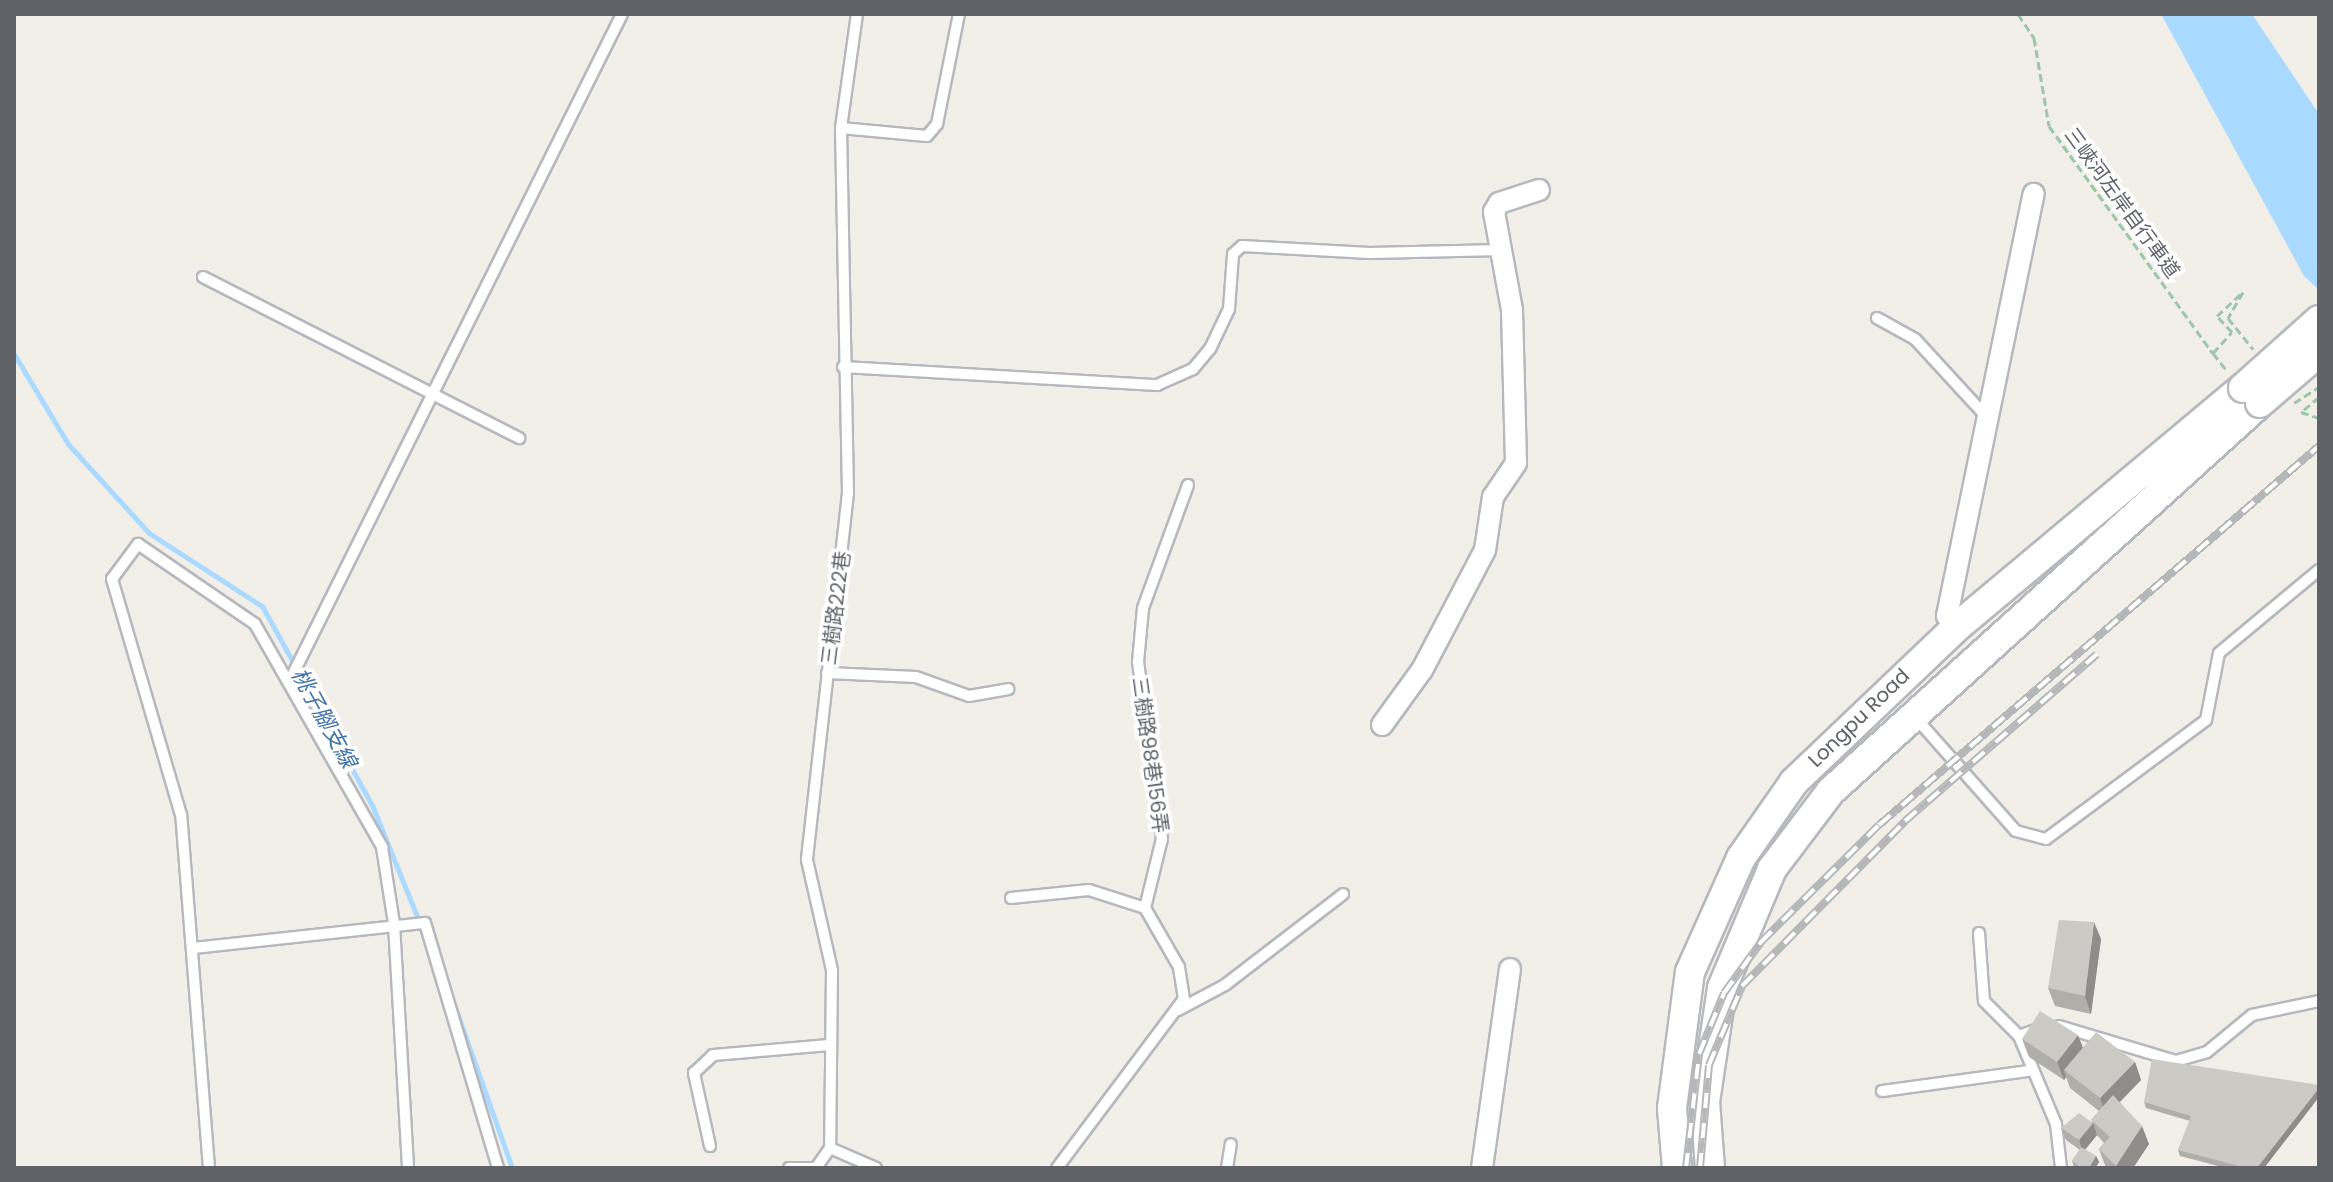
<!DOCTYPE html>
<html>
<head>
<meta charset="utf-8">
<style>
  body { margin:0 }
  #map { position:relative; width:2333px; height:1182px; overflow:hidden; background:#f1efe8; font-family:Poppins,"Noto Sans TC",sans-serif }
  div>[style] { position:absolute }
  .water>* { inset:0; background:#aadaff }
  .stream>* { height:5px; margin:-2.5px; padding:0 2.5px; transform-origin:2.5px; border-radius:2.5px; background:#aadaff }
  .path>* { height:3px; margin-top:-1.5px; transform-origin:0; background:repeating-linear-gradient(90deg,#9cc7a9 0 8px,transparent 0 12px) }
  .roads { filter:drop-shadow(2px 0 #b5b8bc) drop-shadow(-2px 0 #b5b8bc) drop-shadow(0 2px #b5b8bc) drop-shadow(0 -2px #b5b8bc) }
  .lane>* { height:10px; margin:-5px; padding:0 5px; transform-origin:5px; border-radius:5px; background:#fff }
  .street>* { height:20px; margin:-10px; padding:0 10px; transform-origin:10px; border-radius:10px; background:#fff }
  .secondary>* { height:28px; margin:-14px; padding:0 14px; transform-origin:14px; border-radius:14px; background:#fff }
  .rail>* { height:8px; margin-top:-4px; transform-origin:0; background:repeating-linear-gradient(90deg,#fff 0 15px,#b6b7b8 0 30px); box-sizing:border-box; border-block:2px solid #b6b7b8 }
  .bridges { filter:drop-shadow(2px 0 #b6babf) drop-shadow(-2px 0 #b6babf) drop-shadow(0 2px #b6babf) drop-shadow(0 -2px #b6babf) }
  .secondary-bridge>* { height:28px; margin:-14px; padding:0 14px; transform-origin:14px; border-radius:14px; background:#fff }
  .wall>* { inset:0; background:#afaea9 }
  .shaded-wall>* { inset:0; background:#8f8d8a }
  .building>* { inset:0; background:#cccac5 }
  span { translate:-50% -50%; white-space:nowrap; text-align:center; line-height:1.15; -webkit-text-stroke:7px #fff; paint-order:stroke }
  .street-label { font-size:20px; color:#5f6368 }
  .water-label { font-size:22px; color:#4174aa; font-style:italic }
  .frame { position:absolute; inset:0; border:16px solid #5f6368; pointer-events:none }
</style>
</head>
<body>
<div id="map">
  <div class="water">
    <div style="clip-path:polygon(2161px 14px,2252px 14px,2319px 114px,2319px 290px,2304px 276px)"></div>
  </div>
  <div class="stream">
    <div style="left:14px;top:354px;width:105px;rotate:59deg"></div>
    <div style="left:68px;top:444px;width:120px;rotate:47.7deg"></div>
    <div style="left:149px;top:533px;width:135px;rotate:32.9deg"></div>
    <div style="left:262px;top:606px;width:227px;rotate:61.1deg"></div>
    <div style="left:372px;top:805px;width:128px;rotate:68deg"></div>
    <div style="left:455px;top:1007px;width:171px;rotate:70.5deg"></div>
  </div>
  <div class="path">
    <div style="left:2018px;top:14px;width:29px;rotate:56deg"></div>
    <div style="left:2034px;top:38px;width:89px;rotate:80.3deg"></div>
    <div style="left:2049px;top:126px;width:280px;rotate:54.2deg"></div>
    <div style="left:2213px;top:353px;width:28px;rotate:-48deg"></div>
    <div style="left:2232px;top:332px;width:22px;rotate:-133deg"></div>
    <div style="left:2217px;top:316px;width:35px;rotate:-43deg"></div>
    <div style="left:2243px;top:292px;width:30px;rotate:120deg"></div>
    <div style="left:2228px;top:318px;width:40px;rotate:51deg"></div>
    <div style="left:2213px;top:353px;width:23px;rotate:52deg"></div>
    <div style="left:2319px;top:397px;width:23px;rotate:140deg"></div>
    <div style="left:2301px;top:412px;width:19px;rotate:18deg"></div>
    <div style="left:2294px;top:403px;width:30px;rotate:-33deg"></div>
  </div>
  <div class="roads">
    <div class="lane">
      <div style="left:857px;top:14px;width:115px;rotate:98deg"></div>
      <div style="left:841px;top:128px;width:365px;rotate:88.9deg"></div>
      <div style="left:848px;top:493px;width:369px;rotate:96.4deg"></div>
      <div style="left:807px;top:860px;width:113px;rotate:77.2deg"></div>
      <div style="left:832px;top:970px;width:178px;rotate:90.6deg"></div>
      <div style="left:830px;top:1148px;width:50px;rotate:23.5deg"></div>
      <div style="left:841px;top:128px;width:86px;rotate:5.3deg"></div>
      <div style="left:927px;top:136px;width:16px;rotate:-50deg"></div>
      <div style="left:937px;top:124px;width:112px;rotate:-78.7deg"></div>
      <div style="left:203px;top:277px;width:355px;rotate:27deg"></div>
      <div style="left:1877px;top:318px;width:43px;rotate:28.9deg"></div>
      <div style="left:1915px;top:339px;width:103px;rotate:47.4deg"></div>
      <div style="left:843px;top:367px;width:315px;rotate:3.3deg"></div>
      <div style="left:1157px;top:385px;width:39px;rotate:-24deg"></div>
      <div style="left:1193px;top:369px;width:26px;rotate:-50deg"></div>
      <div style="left:1210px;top:349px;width:44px;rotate:-64.6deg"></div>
      <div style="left:1229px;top:309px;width:55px;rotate:-85.8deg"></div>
      <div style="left:1233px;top:254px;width:12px;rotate:-42deg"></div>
      <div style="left:1242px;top:246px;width:128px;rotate:3.1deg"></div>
      <div style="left:1370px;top:253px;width:131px;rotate:-1.3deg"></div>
      <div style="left:827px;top:673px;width:89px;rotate:2.6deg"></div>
      <div style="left:916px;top:677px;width:56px;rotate:19.7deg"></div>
      <div style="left:969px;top:696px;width:40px;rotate:-10deg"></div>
      <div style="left:290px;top:680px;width:744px;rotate:-63.5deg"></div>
      <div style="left:1915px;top:717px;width:152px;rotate:48.5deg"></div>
      <div style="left:2016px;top:831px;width:31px;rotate:15deg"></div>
      <div style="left:2046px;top:839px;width:199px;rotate:-36.6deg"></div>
      <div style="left:2206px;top:720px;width:68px;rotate:-79deg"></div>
      <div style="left:2219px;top:653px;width:130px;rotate:-39.7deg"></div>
      <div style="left:1011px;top:898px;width:78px;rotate:-5.9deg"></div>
      <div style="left:1089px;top:890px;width:59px;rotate:17.8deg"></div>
      <div style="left:1979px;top:933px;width:68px;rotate:85.8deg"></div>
      <div style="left:1984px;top:1001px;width:49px;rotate:45deg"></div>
      <div style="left:2019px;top:1036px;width:95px;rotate:67.2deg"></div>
      <div style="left:2056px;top:1124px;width:44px;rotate:83.5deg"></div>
      <div style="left:194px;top:948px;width:232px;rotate:-6.2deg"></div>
      <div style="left:425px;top:923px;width:256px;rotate:73.4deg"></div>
      <div style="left:1178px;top:1010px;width:53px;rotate:-28deg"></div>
      <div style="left:1225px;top:985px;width:149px;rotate:-37.6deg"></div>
      <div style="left:2059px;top:1026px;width:122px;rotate:16.7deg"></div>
      <div style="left:2176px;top:1061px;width:32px;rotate:-16deg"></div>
      <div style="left:2207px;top:1052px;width:58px;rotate:-39.4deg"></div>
      <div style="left:2252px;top:1015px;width:68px;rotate:-11.8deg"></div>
      <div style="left:2019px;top:1036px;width:20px;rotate:-20deg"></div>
      <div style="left:1882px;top:1091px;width:147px;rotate:-7.8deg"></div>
      <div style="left:710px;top:1146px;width:75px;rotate:-102.4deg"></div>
      <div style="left:694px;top:1073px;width:26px;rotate:-43deg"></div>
      <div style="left:713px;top:1055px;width:117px;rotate:-4.9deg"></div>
      <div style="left:209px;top:1168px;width:354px;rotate:-94.5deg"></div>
      <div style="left:181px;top:815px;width:246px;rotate:-106.3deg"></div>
      <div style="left:112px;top:579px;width:44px;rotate:-53.4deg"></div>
      <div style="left:138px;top:544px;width:142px;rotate:34.4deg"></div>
      <div style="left:255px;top:624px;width:257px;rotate:60.3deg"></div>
      <div style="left:382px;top:847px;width:78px;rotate:81.1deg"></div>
      <div style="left:394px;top:924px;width:244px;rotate:86.7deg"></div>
      <div style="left:789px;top:1168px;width:27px"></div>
      <div style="left:816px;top:1168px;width:24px;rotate:-55deg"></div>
      <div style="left:1057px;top:1168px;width:211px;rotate:-53.1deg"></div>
      <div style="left:1184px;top:999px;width:32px;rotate:-99deg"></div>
      <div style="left:1179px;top:967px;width:68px;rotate:-120deg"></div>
      <div style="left:1145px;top:908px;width:71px;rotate:-76.2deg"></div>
      <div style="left:1162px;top:839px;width:179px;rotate:-97.7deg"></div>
      <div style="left:1138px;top:662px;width:54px;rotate:-84.7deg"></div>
      <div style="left:1143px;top:608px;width:131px;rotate:-69.9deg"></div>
      <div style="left:1227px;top:1168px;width:24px;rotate:-81deg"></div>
    </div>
    <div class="street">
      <div style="left:1958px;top:626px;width:15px;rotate:-138deg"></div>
      <div style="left:1947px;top:616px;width:431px;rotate:-78.4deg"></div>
      <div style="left:1382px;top:725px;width:68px;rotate:-54deg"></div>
      <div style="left:1422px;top:670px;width:136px;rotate:-62.3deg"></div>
      <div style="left:1485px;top:550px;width:54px;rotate:-81.4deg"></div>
      <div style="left:1493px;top:497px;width:41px;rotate:-55.9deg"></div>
      <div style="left:1516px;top:463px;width:153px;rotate:-91.5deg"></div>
      <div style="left:1512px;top:310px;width:100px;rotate:-100.4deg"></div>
      <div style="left:1494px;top:212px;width:10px;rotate:-61deg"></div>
      <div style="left:1499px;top:203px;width:42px;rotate:-18deg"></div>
      <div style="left:1482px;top:1168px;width:201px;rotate:-82deg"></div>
    </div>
    <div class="secondary">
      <div style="left:1677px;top:1168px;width:60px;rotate:-94.8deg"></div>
      <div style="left:1672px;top:1108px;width:137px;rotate:-82.5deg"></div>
      <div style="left:1690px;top:972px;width:125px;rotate:-65.9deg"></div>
      <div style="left:1741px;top:858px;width:93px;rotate:-55.1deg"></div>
      <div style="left:1794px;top:782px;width:226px;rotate:-43.6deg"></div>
      <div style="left:1958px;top:626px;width:371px;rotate:-39.9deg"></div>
      <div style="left:1710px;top:1168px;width:66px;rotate:-94.3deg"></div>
      <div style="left:1705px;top:1102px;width:115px;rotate:-81.5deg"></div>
      <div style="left:1722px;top:988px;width:129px;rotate:-67.2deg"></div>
      <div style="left:1772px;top:869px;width:98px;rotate:-52.9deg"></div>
      <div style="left:1831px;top:791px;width:578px;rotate:-42.13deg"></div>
    </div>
  </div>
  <div class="rail">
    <div style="left:1686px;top:1168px;width:115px;rotate:-83.5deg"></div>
    <div style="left:1699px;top:1054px;width:66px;rotate:-67.7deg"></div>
    <div style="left:1724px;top:993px;width:63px;rotate:-54deg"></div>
    <div style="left:1761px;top:942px;width:166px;rotate:-44.8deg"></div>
    <div style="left:1879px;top:825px;width:581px;rotate:-40.74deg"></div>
    <div style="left:1700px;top:1168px;width:103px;rotate:-85deg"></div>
    <div style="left:1709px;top:1065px;width:86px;rotate:-67.3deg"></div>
    <div style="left:1742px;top:986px;width:232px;rotate:-45.3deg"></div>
    <div style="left:1905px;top:821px;width:254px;rotate:-41deg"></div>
  </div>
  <div class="bridges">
    <div class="secondary-bridge">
      <div style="left:2243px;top:388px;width:102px;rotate:-41.8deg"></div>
      <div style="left:2260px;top:403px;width:78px;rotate:-40.8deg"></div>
    </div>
  </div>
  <div class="wall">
    <div style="clip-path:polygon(2101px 939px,2091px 1014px,2055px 1006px,2048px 988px)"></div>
    <div style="clip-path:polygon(2022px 1039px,2083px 1048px,2135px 1062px,2141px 1080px,2120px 1102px,2149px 1144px,2133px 1168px,2106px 1168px,2099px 1149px,2104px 1143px,2097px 1135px,2085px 1150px,2096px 1156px,2099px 1162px,2095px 1168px,2074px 1167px,2072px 1161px,2080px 1150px,2066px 1140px,2061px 1128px,2093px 1122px,2091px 1120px,2099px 1111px,2070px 1088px,2066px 1077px,2064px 1080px,2029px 1057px)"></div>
    <div style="clip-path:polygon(2319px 1085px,2319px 1097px,2264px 1168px,2226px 1168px,2180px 1156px,2178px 1150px,2190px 1121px,2146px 1108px,2144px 1102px)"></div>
  </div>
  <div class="shaded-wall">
    <div style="clip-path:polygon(2094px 922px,2101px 939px,2091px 1014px,2085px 996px)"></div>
    <div style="clip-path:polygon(2078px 1035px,2085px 1053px,2064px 1070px,2066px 1077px,2064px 1080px,2057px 1062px)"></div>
    <div style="clip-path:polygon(2135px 1062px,2141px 1080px,2106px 1116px,2100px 1098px)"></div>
    <div style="clip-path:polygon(2319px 1088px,2319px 1097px,2264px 1168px,2257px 1168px)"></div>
    <div style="clip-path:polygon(2093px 1123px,2097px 1135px,2083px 1152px,2079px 1140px)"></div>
    <div style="clip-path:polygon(2142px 1126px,2149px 1144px,2133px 1168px,2117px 1168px,2116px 1166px)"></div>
    <div style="clip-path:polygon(2096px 1156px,2099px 1162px,2095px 1168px,2089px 1168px)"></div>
  </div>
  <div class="building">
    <div style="clip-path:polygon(2059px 920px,2094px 922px,2085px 996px,2048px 988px)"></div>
    <div style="clip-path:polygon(2040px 1011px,2078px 1035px,2057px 1062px,2022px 1039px)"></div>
    <div style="clip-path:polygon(2096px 1032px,2135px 1062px,2100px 1098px,2064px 1070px)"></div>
    <div style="clip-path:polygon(2152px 1059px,2319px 1085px,2319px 1088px,2257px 1168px,2247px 1168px,2178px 1150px,2191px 1116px,2144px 1102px)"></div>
    <div style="clip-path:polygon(2113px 1095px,2142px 1126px,2116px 1166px,2099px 1149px,2110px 1137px,2091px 1120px)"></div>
    <div style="clip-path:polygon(2079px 1113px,2093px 1123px,2079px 1140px,2061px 1128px)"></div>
    <div style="clip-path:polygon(2081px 1147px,2096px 1156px,2089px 1168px,2082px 1168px,2072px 1161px)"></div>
  </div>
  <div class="street-label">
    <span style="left:2122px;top:203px;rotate:54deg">三峽河左岸自行車道</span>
    <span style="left:836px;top:608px;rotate:-83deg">三樹路222巷</span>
    <span style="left:1859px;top:718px;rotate:-44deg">Longpu Road</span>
    <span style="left:1150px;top:755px;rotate:82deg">三樹路98巷156弄</span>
  </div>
  <div class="water-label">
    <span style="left:324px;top:718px;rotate:61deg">桃子腳支線</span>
  </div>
  <div class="frame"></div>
</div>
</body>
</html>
